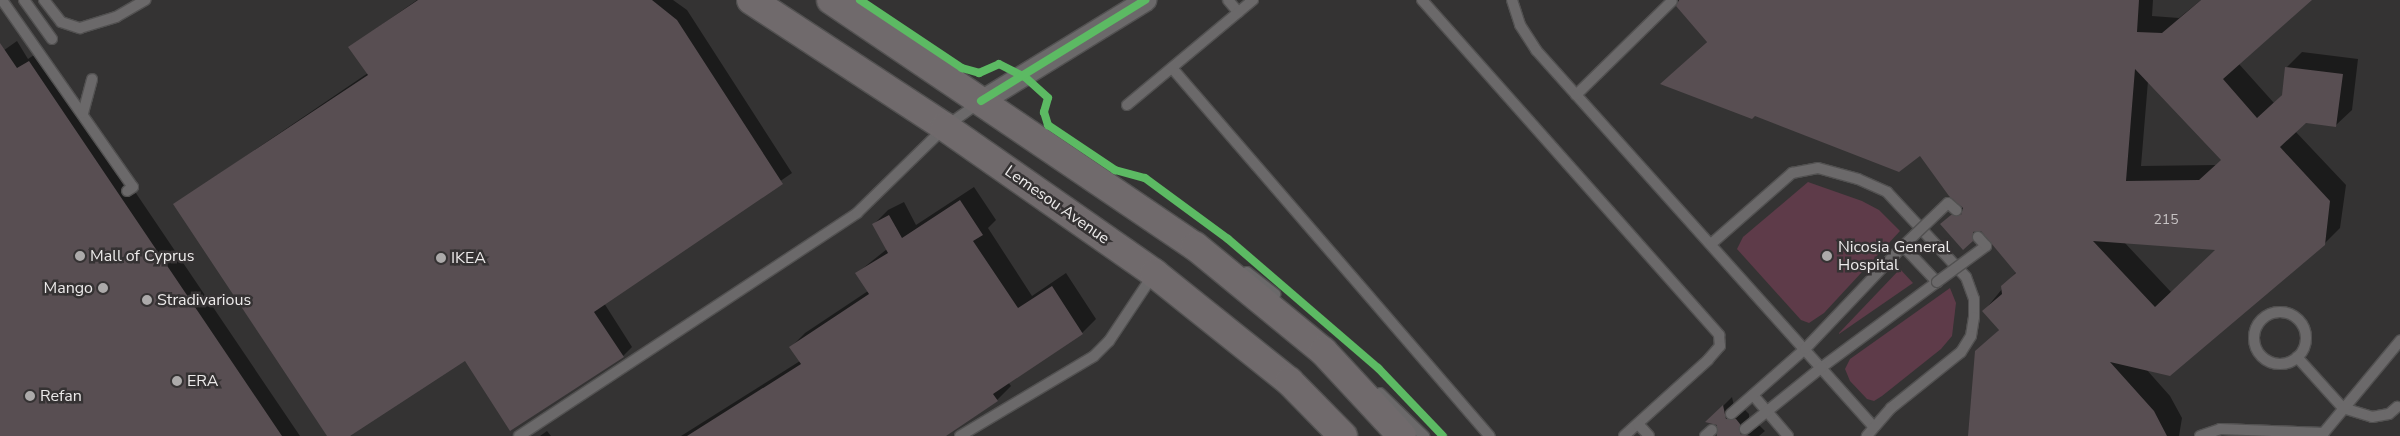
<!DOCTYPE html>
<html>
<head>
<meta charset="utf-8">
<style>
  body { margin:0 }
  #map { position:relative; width:2400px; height:436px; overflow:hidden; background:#343333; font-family:"Nunito Sans",sans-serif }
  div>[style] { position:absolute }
  .green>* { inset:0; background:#5e3b49 }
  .shadow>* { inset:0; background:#0007 }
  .building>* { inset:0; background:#584e52 }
  .roads { filter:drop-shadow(1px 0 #525151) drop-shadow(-1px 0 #525151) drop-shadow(0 1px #525151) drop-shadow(0 -1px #525151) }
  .service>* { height:10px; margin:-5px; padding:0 5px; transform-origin:5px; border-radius:5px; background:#6b696a }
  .service>.ring { margin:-5px; padding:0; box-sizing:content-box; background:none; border:10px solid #6b696a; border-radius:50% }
  .minor>* { height:21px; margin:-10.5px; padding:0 10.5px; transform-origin:10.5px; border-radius:10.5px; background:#6b696a }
  .primary>* { height:28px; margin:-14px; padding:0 14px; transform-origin:14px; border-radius:14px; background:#706a6c }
  .bridges { filter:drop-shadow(1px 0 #525151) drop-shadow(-1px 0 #525151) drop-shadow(0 1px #525151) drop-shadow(0 -1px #525151) }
  .service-bridge>* { height:10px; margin:-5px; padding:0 5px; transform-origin:5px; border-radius:5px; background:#6b696a }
  .cycleway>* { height:8px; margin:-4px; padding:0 4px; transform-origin:4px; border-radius:4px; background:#5cba63 }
  .dots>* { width:14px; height:14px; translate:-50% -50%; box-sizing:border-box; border:2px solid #353233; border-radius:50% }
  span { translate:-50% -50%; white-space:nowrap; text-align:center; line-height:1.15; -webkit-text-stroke:5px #353233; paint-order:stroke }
  .number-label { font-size:14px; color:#c7c3c4 }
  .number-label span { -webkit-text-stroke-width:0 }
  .street-label { font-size:16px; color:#eceaea }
  .poi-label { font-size:16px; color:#eceaea }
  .left { translate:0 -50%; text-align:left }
  .right { translate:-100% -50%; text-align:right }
</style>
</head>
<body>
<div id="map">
  <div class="green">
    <div style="clip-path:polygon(1808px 182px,1862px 201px,1879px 210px,1900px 231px,1824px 313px,1809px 323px,1801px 320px,1737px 249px,1743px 237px)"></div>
    <div style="clip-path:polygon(1900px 269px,1913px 283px,1839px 334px,1839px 333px)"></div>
    <div style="clip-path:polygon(1950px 288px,1956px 303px,1952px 336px,1941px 349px,1882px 396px,1874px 401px,1867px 399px,1850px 381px,1845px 369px,1850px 359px)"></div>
  </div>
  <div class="shadow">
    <div style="clip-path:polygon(417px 0,673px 0,687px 10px,792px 173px,604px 303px,632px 347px,623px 356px,465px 359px,347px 436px,329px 436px,175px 204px,368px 73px,350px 47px)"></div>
    <div style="clip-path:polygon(evenodd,1678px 0,2153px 0,2152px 16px,2179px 18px,2201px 0,2310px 0,2239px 64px,2274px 103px,2283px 94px,2286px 68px,2302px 52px,2358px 59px,2352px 110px,2336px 125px,2305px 122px,2295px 131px,2346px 185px,2340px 228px,2324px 244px,2146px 369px,2170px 396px,2182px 418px,2179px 436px,1969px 436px,1977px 352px,2000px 329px,1984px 311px,2016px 272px,1982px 230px,1972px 240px,1942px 225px,1961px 205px,1920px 154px,1755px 115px,1662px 83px,1708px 41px,1678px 6px,1678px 0,2148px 81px,2222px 160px,2216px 165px,2141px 166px,2148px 81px,1678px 0,2124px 242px,2217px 249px,2171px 292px,2124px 242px)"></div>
    <div style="clip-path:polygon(17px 41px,28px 59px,40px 51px,300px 436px,0 436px,0 53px)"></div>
    <div style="clip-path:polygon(974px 187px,996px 220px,988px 228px,1032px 296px,1066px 273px,1096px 319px,1082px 333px,1008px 382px,1011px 386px,997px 400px,944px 436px,681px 436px,800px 361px,791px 347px,805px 333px,868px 291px,857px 273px,887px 249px,874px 224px,888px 210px,904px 202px,916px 225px)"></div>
    <div style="clip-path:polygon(1732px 397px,1735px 410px,1745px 410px,1749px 414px,1749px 425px,1759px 425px,1765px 431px,1759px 436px,1719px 436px,1716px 413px)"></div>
    <div style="clip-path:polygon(547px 431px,551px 436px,540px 436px)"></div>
  </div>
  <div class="building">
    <div style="clip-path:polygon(418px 0,652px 0,677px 20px,783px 184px,594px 312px,624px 357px,510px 431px,465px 361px,350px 436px,327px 436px,173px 204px,368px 75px,348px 47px)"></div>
    <div style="clip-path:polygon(evenodd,1679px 0,2139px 0,2137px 32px,2162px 33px,2201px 0,2312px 0,2223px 79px,2257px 118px,2282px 95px,2285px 67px,2343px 74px,2336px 127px,2306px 123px,2280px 147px,2330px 201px,2325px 245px,2170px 376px,2110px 362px,2154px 411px,2167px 436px,1968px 436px,1975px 351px,1999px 330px,1982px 311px,2002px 294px,2001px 286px,2016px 273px,1981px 231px,1973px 232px,1973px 241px,1963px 250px,1940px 224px,1951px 215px,1961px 215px,1963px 208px,1949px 196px,1920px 156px,1899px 172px,1755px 116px,1752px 119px,1660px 84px,1707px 42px,1676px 6px,1679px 0,2135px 69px,2221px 160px,2199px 180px,2126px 181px,2135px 69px,1679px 0,2093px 241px,2215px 250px,2155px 307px,2093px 241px)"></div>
    <div style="clip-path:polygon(0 43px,17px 68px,29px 61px,282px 436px,0 436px)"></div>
    <div style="clip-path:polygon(960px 200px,983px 235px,973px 241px,1018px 308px,1052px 286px,1083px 334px,993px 394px,998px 401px,946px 436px,687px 436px,801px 364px,789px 347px,869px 294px,855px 273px,888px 253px,872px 224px,889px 215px,902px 238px)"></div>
    <div style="clip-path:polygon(1723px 405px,1726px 419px,1736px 419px,1740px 424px,1740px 434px,1751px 436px,1717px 436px,1717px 425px,1705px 422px)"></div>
  </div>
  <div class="roads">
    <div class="service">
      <div style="left:2px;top:0;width:228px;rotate:55deg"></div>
      <div style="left:133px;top:187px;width:7px;rotate:146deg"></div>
      <div style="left:24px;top:0;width:48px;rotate:54.3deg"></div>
      <div style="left:44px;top:0;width:28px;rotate:52deg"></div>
      <div style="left:61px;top:22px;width:20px;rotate:18deg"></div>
      <div style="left:80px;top:28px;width:38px;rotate:-17deg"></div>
      <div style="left:116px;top:17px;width:34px;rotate:-30deg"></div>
      <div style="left:1228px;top:0;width:16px;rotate:50deg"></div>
      <div style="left:1422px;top:0;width:448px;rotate:48.4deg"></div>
      <div style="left:1719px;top:335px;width:11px;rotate:85deg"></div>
      <div style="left:1720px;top:346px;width:18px;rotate:131deg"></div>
      <div style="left:1708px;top:360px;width:113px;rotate:137.9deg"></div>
      <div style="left:1512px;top:0;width:26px;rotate:72deg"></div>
      <div style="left:1520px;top:25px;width:30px;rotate:57deg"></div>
      <div style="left:1536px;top:50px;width:505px;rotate:48.13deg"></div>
      <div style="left:1172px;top:68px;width:486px;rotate:49.2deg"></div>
      <div style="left:1576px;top:95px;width:134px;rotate:-44.4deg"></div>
      <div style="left:1127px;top:105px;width:164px;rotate:-39.8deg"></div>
      <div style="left:83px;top:113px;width:35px;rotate:-75deg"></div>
      <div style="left:1711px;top:244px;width:108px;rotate:-41.2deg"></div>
      <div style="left:1792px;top:173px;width:26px;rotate:-11deg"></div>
      <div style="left:1818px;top:168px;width:41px;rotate:15.4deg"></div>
      <div style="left:1858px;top:179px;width:32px;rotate:24deg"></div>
      <div style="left:1887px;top:192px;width:116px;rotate:47.1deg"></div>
      <div style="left:1966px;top:277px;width:23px;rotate:70deg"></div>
      <div style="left:1974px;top:299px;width:18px;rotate:90deg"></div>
      <div style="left:1974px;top:317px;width:19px;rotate:99deg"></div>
      <div style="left:1971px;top:336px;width:19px;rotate:122deg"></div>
      <div style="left:1961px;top:352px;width:90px;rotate:141.3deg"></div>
      <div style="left:1891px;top:408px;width:37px;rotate:131deg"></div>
      <div style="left:1247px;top:272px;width:36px;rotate:38deg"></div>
      <div class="ring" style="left:2254px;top:312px;width:42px;height:42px"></div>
      <div style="left:2297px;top:357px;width:69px;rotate:48deg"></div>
      <div style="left:2343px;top:408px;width:30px;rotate:17deg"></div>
      <div style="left:2372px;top:417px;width:17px;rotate:-10deg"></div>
      <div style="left:2389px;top:414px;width:11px;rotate:-41deg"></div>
      <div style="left:1380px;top:393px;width:62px;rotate:44.3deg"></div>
      <div style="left:1753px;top:395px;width:54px;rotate:49.5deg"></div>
      <div style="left:1731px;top:414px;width:98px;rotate:-41.3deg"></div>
      <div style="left:1805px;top:349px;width:142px;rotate:-46.4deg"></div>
      <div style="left:1903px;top:246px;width:50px;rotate:46.6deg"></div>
      <div style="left:1937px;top:282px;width:143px;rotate:143.5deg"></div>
      <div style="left:1822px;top:367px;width:99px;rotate:141.2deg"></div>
      <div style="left:1638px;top:424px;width:16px;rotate:47deg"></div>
      <div style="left:519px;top:436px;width:405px;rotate:-33.4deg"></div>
      <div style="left:857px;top:213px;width:123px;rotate:-44.3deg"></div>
      <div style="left:945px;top:127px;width:43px;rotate:-35.5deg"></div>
      <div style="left:960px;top:436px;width:156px;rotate:-30.8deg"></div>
      <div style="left:1094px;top:356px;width:21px;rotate:-45deg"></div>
      <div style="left:1109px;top:341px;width:79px;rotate:-56.3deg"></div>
      <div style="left:1705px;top:436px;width:9px;rotate:-41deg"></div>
      <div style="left:2200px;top:436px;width:21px;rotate:-19deg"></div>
      <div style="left:2220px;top:429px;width:104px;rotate:2.2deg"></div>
      <div style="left:2321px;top:436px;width:124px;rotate:-50.3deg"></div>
    </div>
    <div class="minor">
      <div style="left:981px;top:101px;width:193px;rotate:-31.6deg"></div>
    </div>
    <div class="primary">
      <div style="left:751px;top:0;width:232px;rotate:33.2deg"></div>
      <div style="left:945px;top:127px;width:255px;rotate:34.9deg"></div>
      <div style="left:1154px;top:273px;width:173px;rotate:38.7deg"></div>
      <div style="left:1289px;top:381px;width:77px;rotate:45.5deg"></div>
      <div style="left:831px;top:0;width:439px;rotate:34.1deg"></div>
      <div style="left:1195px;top:246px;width:166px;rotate:39.4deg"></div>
      <div style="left:1323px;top:351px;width:116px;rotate:47.1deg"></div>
    </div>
  </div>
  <div class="bridges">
    <div class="service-bridge">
      <div style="left:1903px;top:246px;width:62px;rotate:-43.7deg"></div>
      <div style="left:1948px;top:203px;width:11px;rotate:41deg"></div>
      <div style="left:1937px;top:282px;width:61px;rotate:-36.3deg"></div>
      <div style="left:1986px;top:246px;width:12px;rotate:-132deg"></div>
    </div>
  </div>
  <div class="cycleway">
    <div style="left:860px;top:0;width:123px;rotate:33.7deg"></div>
    <div style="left:962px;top:68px;width:18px;rotate:16deg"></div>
    <div style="left:979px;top:73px;width:22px;rotate:-24deg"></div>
    <div style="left:999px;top:64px;width:29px;rotate:27deg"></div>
    <div style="left:1025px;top:77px;width:31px;rotate:42deg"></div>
    <div style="left:1048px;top:98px;width:15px;rotate:106deg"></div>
    <div style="left:1044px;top:112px;width:14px;rotate:73deg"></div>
    <div style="left:1048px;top:125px;width:81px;rotate:33.9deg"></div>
    <div style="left:1115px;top:170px;width:31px;rotate:15deg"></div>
    <div style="left:1145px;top:178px;width:103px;rotate:36.3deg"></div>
    <div style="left:1228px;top:239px;width:198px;rotate:40.7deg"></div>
    <div style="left:1378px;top:368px;width:94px;rotate:46.3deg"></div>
    <div style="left:981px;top:101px;width:193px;rotate:-31.6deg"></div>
  </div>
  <div class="dots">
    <div style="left:80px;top:256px;background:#acaaaa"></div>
    <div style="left:1827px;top:256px;background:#acaaaa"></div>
    <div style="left:441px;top:258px;background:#acaaaa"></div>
    <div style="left:103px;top:288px;background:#acaaaa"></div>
    <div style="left:147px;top:300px;background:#acaaaa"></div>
    <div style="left:177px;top:381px;background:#acaaaa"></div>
    <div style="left:30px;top:396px;background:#acaaaa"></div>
  </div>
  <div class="number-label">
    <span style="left:2166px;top:220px">215</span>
  </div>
  <div class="street-label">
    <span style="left:1057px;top:205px;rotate:35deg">Lemesou Avenue</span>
  </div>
  <div class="poi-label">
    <span class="left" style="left:1838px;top:256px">Nicosia General<br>Hospital</span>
    <span class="left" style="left:90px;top:256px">Mall of Cyprus</span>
    <span class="left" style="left:451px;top:258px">IKEA</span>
    <span class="right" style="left:93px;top:288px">Mango</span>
    <span class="left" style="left:157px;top:300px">Stradivarious</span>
    <span class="left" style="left:187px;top:381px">ERA</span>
    <span class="left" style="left:40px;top:396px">Refan</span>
  </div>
</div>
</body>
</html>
